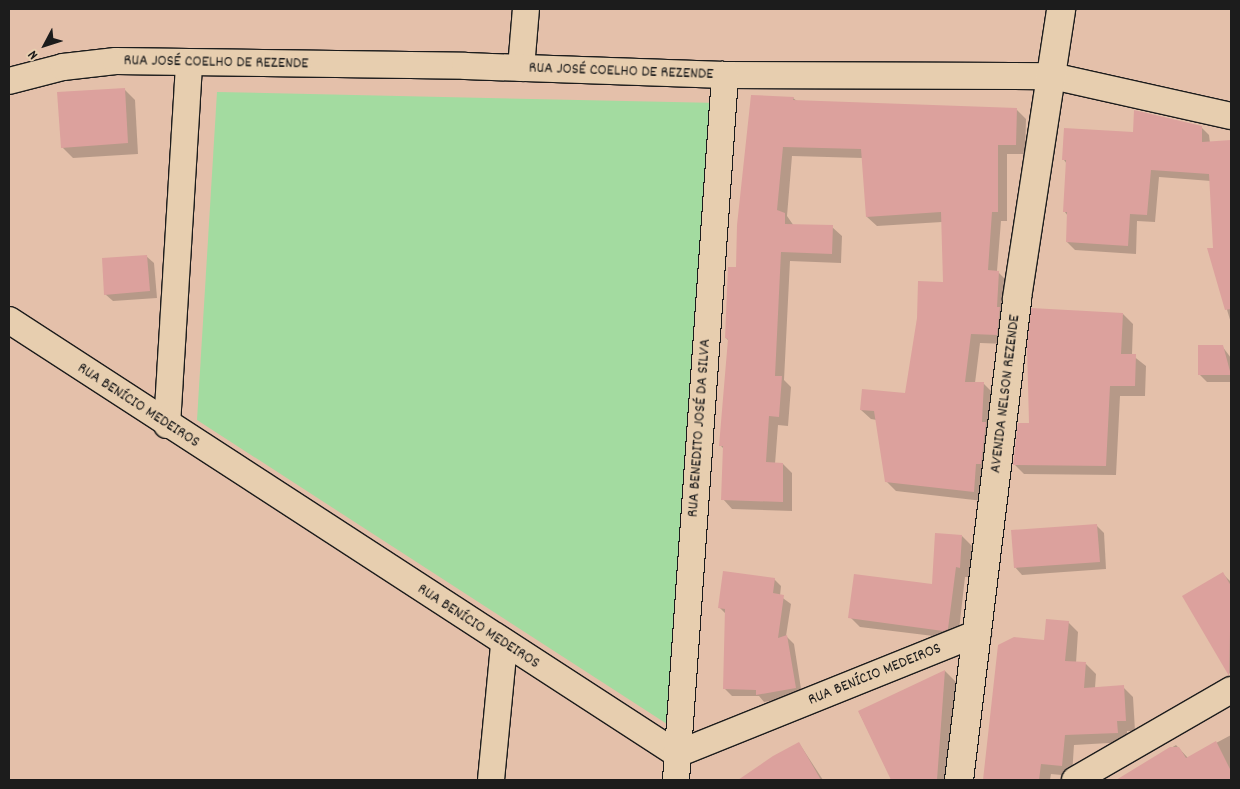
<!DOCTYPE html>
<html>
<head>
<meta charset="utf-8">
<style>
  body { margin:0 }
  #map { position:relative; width:1240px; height:789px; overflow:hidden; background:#e4c0aa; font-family:Dekko,sans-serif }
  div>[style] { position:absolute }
  .green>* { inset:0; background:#a3dba0 }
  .shadow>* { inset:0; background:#0003 }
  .building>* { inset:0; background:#dca19d }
  .roads { filter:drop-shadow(1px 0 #1c1c1c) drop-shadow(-1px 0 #1c1c1c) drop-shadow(0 1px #1c1c1c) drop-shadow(0 -1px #1c1c1c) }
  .minor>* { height:26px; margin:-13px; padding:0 13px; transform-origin:13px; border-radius:13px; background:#e7ceaf }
  .primary>* { height:28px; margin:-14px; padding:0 14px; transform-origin:14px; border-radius:14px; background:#e7ceaf }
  span { translate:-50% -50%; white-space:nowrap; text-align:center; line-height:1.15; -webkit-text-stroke:5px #e7ceaf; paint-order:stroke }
  .street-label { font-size:16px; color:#1c1c1c }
  .frame { position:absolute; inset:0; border:10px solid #1c1c1c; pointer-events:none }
  .north { position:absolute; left:20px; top:20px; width:50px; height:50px; -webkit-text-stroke:4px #e7ceaf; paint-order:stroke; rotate:230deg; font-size:14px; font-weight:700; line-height:20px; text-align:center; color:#1c1c1c }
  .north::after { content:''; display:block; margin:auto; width:18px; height:22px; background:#1c1c1c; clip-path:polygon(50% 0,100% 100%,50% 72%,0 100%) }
</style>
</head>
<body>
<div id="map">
  <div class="green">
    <div style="clip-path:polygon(217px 92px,719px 103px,667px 724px,197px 420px)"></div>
  </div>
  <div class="shadow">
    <div style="clip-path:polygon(124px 89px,135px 100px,138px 154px,73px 158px,62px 147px)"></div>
    <div style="clip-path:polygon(793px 98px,797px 101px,1017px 110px,1026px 119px,1025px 154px,1007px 154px,1007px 221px,1001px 221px,997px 271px,1008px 282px,1006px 344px,980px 343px,975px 383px,984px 384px,993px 393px,983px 501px,896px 491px,887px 482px,877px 420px,871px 419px,861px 410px,906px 394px,944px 283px,942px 222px,877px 226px,867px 217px,863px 158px,792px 156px,787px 216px,794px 226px,832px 227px,842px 236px,841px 263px,790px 261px,784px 380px,791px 387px,788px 426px,778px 425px,775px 464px,783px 464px,792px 473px,792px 511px,732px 509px,723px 499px,724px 449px,720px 445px,729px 341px,726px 338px,737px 268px)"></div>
    <div style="clip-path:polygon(1201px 127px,1209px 135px,1210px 143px,1231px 142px,1231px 323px,1209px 250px,1215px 250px,1211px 181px,1159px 177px,1155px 222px,1137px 221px,1136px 254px,1075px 250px,1067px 242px,1068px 216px,1064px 211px,1067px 164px,1064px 160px,1134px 133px)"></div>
    <div style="clip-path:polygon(146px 256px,154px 263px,157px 298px,113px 301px,105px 294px)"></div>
    <div style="clip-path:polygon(1123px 314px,1133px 324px,1132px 355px,1146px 366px,1145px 396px,1120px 396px,1116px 475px,1024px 474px,1014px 464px,1030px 424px)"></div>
    <div style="clip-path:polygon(1222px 346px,1231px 358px,1231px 382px,1207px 382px,1200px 375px)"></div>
    <div style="clip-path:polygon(1097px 526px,1104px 533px,1106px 569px,1022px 575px,1015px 567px)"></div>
    <div style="clip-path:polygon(962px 536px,972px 546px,970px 577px,965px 577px,958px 639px,860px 627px,850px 617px,933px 586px)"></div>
    <div style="clip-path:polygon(1223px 574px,1231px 582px,1231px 676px,1184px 597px)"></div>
    <div style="clip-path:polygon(774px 579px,781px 586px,780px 596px,791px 604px,786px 636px,794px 644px,802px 695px,764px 702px,759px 696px,732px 696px,724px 688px,726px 614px,720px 608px)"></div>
    <div style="clip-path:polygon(1068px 622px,1078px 632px,1076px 663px,1086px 664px,1096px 674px,1095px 688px,1123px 687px,1133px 697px,1135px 731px,1127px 731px,1127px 742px,1074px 745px,1072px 776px,1051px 774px,1050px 780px,985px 780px,1000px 646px,1045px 642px)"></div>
    <div style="clip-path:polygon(945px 671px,956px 682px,949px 780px,892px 780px,859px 712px)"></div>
    <div style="clip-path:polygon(1231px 735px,1231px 780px,1125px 780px,1135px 773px,1133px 771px,1176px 745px,1188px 758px)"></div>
    <div style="clip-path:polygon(799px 743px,823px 780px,740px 780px)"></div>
  </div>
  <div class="building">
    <div style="clip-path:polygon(125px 88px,128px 143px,61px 148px,57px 92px)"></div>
    <div style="clip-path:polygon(751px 95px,794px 97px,793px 100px,1017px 108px,1016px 145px,998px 145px,998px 212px,992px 212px,988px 270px,999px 271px,997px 307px,1000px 307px,997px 335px,971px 334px,965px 382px,984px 382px,982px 422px,986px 422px,981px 464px,976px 464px,974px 492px,885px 482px,874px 411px,860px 410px,862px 389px,905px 393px,917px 318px,918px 281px,943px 282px,941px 212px,866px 217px,861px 149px,783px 147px,777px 210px,785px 213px,785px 224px,833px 225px,832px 254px,781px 252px,775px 376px,782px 376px,779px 417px,769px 416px,766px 462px,783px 463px,783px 502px,721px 500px,723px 446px,719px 446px,728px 339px,725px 338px,728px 267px,736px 267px,737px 225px)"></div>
    <div style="clip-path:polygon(1134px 110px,1202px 126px,1202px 142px,1231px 140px,1231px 309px,1225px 310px,1207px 248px,1213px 248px,1209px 174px,1151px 170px,1147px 215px,1130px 214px,1128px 246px,1066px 242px,1067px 212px,1063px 212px,1066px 160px,1062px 160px,1064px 128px,1133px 132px)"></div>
    <div style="clip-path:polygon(147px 255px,150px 291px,104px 295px,102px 258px)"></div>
    <div style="clip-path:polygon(1031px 308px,1123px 313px,1121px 354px,1136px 354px,1135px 386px,1110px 386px,1106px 466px,1013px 465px,1018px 423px,1029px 423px,1027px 347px)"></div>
    <div style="clip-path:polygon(1198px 345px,1223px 345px,1231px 375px,1198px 375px)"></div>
    <div style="clip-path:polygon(1097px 524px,1100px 562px,1014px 568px,1011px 530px)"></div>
    <div style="clip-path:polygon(935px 533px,962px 535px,960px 568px,956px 567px,948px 629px,943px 631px,848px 618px,854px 574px,932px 584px)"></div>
    <div style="clip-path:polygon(723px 571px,775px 578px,773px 593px,784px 595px,778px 638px,787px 635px,796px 688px,756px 695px,756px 690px,723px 689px,725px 609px,718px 608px)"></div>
    <div style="clip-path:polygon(1223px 572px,1231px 586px,1229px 676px,1182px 596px)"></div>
    <div style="clip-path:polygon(1046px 619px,1069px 621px,1065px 661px,1086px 662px,1084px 688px,1124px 685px,1126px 721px,1117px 721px,1118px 733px,1065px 735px,1062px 766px,1041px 764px,1039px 780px,983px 780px,998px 645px,1014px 637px,1044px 640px)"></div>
    <div style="clip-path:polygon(945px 670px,937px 780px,891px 780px,858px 711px)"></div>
    <div style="clip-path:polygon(1216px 741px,1231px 771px,1231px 780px,1116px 780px,1170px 747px,1179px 747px,1186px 758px)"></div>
    <div style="clip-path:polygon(799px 742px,821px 780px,738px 780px,773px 756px)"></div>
  </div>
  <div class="roads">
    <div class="minor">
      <div style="left:521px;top:68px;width:59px;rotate:-85.2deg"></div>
      <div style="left:9px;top:81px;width:56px;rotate:-14.5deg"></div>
      <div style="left:63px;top:67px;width:53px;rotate:-6.5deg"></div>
      <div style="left:116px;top:61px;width:349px;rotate:0.8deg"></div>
      <div style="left:465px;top:66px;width:260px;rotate:2deg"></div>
      <div style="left:725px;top:75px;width:327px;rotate:0.2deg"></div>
      <div style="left:1052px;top:76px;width:183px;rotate:12.6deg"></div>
      <div style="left:9px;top:320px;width:797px;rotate:33.01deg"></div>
      <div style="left:677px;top:754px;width:324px;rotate:-21.9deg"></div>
      <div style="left:167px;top:425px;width:363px;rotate:-86.5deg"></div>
      <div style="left:491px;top:780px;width:136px;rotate:-84.5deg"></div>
      <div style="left:676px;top:780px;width:707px;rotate:-86.02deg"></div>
      <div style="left:1075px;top:780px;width:180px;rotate:-30deg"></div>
    </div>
    <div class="primary">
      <div style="left:959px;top:780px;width:485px;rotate:-83.1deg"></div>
      <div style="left:1017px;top:298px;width:292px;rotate:-81.3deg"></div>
    </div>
  </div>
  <div class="street-label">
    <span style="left:216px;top:63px;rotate:1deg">RUA JOSÉ COELHO DE REZENDE</span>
    <span style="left:621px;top:72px;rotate:2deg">RUA JOSÉ COELHO DE REZENDE</span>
    <span style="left:1006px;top:394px;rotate:-83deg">AVENIDA NELSON REZENDE</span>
    <span style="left:138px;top:406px;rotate:33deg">RUA BENÍCIO MEDEIROS</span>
    <span style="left:700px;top:428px;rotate:-86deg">RUA BENEDITO JOSÉ DA SILVA</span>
    <span style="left:478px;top:627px;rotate:33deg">RUA BENÍCIO MEDEIROS</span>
    <span style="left:875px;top:675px;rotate:-22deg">RUA BENÍCIO MEDEIROS</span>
  </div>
  <div class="frame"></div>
  <div class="north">N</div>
</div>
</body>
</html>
